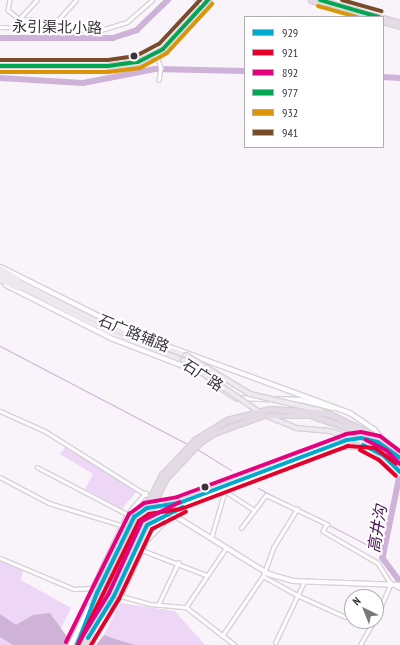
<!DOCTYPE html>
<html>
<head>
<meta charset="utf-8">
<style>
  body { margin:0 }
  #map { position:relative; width:400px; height:645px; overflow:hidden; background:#f9f4fa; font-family:"PT Sans Narrow","Noto Sans SC",sans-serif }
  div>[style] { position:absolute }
  .green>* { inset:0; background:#eed6f6 }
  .water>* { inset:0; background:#cfb2d8 }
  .stream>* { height:1px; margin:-0.5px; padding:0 0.5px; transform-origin:0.5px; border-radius:0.5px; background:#cfb2d8 }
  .river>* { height:5.5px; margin:-2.75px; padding:0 2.75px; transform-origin:2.75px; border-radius:2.75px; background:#cfb2d8 }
  .roads { filter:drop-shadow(1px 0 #d7d1d8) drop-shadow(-1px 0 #d7d1d8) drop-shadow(0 1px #d7d1d8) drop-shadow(0 -1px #d7d1d8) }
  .street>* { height:2.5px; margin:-1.25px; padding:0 1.25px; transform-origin:1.25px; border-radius:1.25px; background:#fefdfe }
  .secondary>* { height:3.5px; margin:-1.75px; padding:0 1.75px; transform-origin:1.75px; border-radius:1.75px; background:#fefdfe }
  .primary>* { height:4px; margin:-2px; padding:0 2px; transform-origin:2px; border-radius:2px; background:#eee8f0 }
  .highway>* { height:4.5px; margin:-2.25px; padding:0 2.25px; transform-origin:2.25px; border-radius:2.25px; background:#e4dae6 }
  .bridges { filter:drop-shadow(1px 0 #d7d1d8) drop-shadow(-1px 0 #d7d1d8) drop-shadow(0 1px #d7d1d8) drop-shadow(0 -1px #d7d1d8) }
  .secondary-bridge>* { height:3.5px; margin:-1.75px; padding:0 1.75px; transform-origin:1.75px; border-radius:1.75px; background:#fefdfe }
  .primary-bridge>* { height:4px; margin:-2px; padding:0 2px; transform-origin:2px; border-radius:2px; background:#eee8f0 }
  .highway-bridge>* { height:4.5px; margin:-2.25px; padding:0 2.25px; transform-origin:2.25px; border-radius:2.25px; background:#e4dae6 }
  .bus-1>* { height:4px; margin:-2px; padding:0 2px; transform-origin:2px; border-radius:2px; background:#00a9ce }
  .bus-2>* { height:4px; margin:-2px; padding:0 2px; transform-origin:2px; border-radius:2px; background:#e4002b }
  .bus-3>* { height:4px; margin:-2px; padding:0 2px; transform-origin:2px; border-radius:2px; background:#e5007d }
  .bus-4>* { height:4px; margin:-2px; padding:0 2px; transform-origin:2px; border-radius:2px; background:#00a651 }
  .bus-5>* { height:4px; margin:-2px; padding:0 2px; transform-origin:2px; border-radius:2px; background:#da9509 }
  .bus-6>* { height:4px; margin:-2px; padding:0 2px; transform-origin:2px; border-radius:2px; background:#7a4b2a }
  .dots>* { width:11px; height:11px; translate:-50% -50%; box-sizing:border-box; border:2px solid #fff; border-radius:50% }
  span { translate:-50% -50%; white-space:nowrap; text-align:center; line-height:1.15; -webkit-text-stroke:4px #fff; paint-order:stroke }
  .street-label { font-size:15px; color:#39323b }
  .water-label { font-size:16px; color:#481656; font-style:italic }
  .legend { position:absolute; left:244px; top:16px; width:140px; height:132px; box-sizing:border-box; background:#fff; border:1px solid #b0adb1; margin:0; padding:5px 7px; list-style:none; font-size:12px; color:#39323b }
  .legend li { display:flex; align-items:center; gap:8px; height:20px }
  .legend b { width:20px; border:1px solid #b0adb1 }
  .north { position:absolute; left:344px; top:589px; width:40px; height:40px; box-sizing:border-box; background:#fff; border:1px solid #b0adb1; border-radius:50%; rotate:317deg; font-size:11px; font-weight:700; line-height:16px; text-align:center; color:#39323b }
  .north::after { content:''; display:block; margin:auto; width:14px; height:18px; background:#7c767e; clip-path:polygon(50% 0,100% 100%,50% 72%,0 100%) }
</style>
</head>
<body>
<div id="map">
  <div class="green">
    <div style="clip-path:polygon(65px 447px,137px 491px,122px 509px,85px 489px,93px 474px,60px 454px)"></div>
    <div style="clip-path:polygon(0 561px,23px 570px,21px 580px,71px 608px,53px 645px,0 645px)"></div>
    <div style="clip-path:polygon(120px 603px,175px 611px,205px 645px,99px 645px)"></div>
  </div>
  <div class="water">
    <div style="clip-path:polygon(50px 613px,68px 638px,79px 645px,13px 645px,0 637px,0 614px,16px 625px,33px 615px)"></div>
    <div style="clip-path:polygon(104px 635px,118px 640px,136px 645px,96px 645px)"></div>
  </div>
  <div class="stream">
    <div style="left:0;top:346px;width:213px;rotate:27.6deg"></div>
    <div style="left:197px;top:449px;width:40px;rotate:32deg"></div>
    <div style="left:258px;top:488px;width:143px;rotate:27.5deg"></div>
  </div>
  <div class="river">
    <div style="left:0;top:38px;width:113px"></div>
    <div style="left:113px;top:38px;width:25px;rotate:-18deg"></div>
    <div style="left:137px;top:30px;width:43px;rotate:-44.1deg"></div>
    <div style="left:383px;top:77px;width:17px;rotate:3deg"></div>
    <div style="left:0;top:78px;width:83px;rotate:3.4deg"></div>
    <div style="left:83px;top:83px;width:73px;rotate:-11deg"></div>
    <div style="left:155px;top:69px;width:90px;rotate:1.3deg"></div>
    <div style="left:400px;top:476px;width:84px;rotate:101.7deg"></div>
    <div style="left:383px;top:558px;width:29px;rotate:54deg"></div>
  </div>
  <div class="roads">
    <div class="street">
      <div style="left:10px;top:0;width:10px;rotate:101deg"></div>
      <div style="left:8px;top:10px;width:14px;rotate:39deg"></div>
      <div style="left:19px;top:19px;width:26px;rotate:-47deg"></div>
      <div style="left:197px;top:0;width:7px;rotate:45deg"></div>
      <div style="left:19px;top:19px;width:38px;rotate:3deg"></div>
      <div style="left:57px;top:21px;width:28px;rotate:-48deg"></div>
      <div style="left:0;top:27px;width:101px;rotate:1.7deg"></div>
      <div style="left:101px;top:30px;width:27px;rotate:-17deg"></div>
      <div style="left:127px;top:22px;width:33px;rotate:-41deg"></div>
      <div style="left:156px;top:52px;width:17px;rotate:73deg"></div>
      <div style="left:161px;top:68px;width:12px;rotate:99deg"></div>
      <div style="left:0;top:411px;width:49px;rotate:24deg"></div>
      <div style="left:45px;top:431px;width:124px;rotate:32.2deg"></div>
      <div style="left:37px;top:467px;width:102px;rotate:27.6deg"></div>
      <div style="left:0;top:477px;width:55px;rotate:28deg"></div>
      <div style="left:49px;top:503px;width:75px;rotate:17deg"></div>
      <div style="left:225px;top:491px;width:33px;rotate:33deg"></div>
      <div style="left:241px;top:528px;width:41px;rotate:-52.9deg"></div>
      <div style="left:266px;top:495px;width:68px;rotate:25.4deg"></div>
      <div style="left:327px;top:524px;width:8px;rotate:120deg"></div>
      <div style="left:323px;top:531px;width:64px;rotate:30.2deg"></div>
      <div style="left:378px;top:563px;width:22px;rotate:58deg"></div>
      <div style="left:390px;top:582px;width:12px;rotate:31deg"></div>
      <div style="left:211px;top:538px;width:50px;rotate:-73.7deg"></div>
      <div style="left:142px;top:550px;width:69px;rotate:21.3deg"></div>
      <div style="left:0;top:558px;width:80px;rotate:22.7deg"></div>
      <div style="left:74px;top:589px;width:18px;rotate:-3deg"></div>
      <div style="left:92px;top:588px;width:82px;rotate:-64.7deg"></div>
      <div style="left:127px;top:514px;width:28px;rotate:-49deg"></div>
      <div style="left:263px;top:576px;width:41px;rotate:29.1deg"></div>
      <div style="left:299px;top:596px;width:51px;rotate:24.1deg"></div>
      <div style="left:346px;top:617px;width:6px"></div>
      <div style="left:92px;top:588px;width:60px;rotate:15.4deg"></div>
      <div style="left:150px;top:604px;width:36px;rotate:5deg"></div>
      <div style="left:186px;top:607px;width:71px;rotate:-55.9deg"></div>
      <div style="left:120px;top:597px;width:62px;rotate:-65.1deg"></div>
      <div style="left:146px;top:541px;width:28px;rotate:-46deg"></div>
      <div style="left:165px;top:521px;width:9px;rotate:-72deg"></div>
      <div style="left:158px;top:605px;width:47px;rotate:-64.5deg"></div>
      <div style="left:186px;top:607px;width:62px;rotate:37.8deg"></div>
      <div style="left:376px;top:618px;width:36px;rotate:-67deg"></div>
      <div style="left:222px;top:636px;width:73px;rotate:-55.7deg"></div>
      <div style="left:263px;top:576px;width:30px;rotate:-70deg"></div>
      <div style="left:273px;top:548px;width:46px;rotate:-58.4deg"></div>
      <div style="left:275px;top:643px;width:68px;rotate:-64.6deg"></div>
      <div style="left:360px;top:645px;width:28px;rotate:-60deg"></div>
    </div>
    <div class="secondary">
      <div style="left:1px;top:267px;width:154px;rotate:26.6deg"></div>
      <div style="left:6px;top:285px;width:120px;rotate:26.8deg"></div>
      <div style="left:113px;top:339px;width:90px;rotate:20.9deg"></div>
      <div style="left:167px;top:346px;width:195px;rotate:20.1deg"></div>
      <div style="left:350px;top:413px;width:29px;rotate:34deg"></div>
      <div style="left:374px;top:429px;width:35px;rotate:49deg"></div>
      <div style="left:212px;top:382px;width:29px;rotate:34deg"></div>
      <div style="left:236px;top:398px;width:32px;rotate:2deg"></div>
      <div style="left:274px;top:399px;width:27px;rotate:2deg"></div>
      <div style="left:301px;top:400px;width:33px;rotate:14deg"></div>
      <div style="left:162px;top:504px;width:11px;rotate:49deg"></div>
      <div style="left:169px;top:512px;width:118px;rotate:31.8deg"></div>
      <div style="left:269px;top:574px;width:25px;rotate:16deg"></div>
      <div style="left:293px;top:581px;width:107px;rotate:2.1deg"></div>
      <div style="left:151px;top:507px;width:28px;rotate:-8deg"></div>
      <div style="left:179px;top:503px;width:165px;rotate:-21deg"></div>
      <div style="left:333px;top:444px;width:29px;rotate:-12deg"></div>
      <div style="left:361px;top:438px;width:20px;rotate:15deg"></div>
      <div style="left:120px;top:545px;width:31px;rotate:-63deg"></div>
      <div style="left:134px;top:517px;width:11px;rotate:-38deg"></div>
      <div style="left:134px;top:551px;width:29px;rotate:-63deg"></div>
      <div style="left:147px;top:525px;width:26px;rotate:-31deg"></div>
      <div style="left:169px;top:512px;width:176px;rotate:-21.6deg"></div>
      <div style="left:333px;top:447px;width:33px;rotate:-2deg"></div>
      <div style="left:71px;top:645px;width:41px;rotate:-64.1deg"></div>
      <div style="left:91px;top:645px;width:41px;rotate:-65.3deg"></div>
    </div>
    <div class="primary">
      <div style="left:0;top:268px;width:21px;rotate:31deg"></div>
      <div style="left:0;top:272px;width:123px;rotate:27deg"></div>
      <div style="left:110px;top:328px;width:81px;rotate:19.6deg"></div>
      <div style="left:0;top:276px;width:122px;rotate:27.4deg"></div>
      <div style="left:108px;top:332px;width:80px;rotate:20.5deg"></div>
      <div style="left:0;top:280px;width:20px;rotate:27deg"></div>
    </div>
    <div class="highway">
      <div style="left:311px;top:0;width:12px;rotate:14deg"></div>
      <div style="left:320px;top:0;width:61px;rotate:16.1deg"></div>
      <div style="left:383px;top:18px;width:18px;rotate:16deg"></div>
      <div style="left:383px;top:21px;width:18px;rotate:16deg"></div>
      <div style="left:0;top:66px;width:108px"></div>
      <div style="left:108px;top:66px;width:30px;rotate:-8deg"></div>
      <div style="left:138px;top:62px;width:28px;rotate:-27deg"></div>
      <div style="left:163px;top:49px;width:67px;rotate:-47.4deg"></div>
      <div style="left:96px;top:624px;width:33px;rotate:-57deg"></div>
      <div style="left:77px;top:645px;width:56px;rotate:-69deg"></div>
      <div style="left:84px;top:645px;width:15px;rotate:-62deg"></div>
    </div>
  </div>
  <div class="bridges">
    <div class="secondary-bridge">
      <div style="left:97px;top:593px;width:53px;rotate:-64.4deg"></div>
      <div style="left:114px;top:596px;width:49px;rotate:-66deg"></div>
    </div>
    <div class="primary-bridge">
      <div style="left:186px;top:355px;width:75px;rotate:31.4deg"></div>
      <div style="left:250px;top:394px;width:74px;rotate:13.3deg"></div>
      <div style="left:183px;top:360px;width:94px;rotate:34.2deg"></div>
      <div style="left:267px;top:416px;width:31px;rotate:22deg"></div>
      <div style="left:296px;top:428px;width:34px;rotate:5deg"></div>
      <div style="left:330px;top:431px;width:29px;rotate:18deg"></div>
      <div style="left:358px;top:440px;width:21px;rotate:31deg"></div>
      <div style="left:376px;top:451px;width:33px;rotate:44deg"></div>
    </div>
    <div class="highway-bridge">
      <div style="left:87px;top:624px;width:167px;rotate:-63.3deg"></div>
      <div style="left:162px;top:475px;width:48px;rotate:-46.7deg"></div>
      <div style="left:195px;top:440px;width:38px;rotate:-32deg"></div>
      <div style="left:227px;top:420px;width:44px;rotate:-14.3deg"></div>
      <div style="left:270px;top:409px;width:58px;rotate:3.9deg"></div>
      <div style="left:328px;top:413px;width:48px;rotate:26deg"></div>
      <div style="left:371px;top:434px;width:39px;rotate:42deg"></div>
      <div style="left:89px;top:635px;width:175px;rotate:-63.9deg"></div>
      <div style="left:166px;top:478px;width:47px;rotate:-46.7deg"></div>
      <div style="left:198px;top:444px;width:19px;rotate:-35deg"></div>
      <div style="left:214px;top:433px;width:50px;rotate:-19.9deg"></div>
      <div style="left:261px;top:416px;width:52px"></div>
      <div style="left:313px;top:416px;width:43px;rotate:18.9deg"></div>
      <div style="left:354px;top:430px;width:58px;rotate:38deg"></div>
    </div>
  </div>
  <div class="bus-1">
    <div style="left:363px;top:445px;width:22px;rotate:27deg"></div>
    <div style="left:383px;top:455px;width:24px;rotate:45deg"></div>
    <div style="left:88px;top:638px;width:49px;rotate:-58.2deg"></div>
    <div style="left:114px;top:596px;width:78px;rotate:-65.1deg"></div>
    <div style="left:147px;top:525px;width:40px;rotate:-26.6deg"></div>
    <div style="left:77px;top:645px;width:56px;rotate:-69deg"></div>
    <div style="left:97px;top:593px;width:85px;rotate:-64deg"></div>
    <div style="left:134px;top:517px;width:16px;rotate:-35deg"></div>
    <div style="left:147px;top:508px;width:32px;rotate:-9deg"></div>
    <div style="left:179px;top:503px;width:179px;rotate:-20.6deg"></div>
    <div style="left:347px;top:440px;width:14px;rotate:-8deg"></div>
    <div style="left:361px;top:438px;width:17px;rotate:13deg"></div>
    <div style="left:378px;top:442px;width:27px;rotate:36deg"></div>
  </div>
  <div class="bus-2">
    <div style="left:360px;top:450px;width:21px;rotate:28deg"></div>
    <div style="left:379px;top:460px;width:23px;rotate:43deg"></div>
    <div style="left:78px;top:645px;width:138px;rotate:-63.8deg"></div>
    <div style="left:139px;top:521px;width:12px;rotate:-35deg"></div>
    <div style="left:149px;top:514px;width:32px;rotate:-9deg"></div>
    <div style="left:181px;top:509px;width:178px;rotate:-20.7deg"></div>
    <div style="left:348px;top:446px;width:27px;rotate:4deg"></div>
    <div style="left:375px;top:448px;width:26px;rotate:36deg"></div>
    <div style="left:91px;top:645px;width:54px;rotate:-58.7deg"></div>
    <div style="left:119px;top:599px;width:77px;rotate:-64.8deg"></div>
    <div style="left:152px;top:529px;width:38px;rotate:-27deg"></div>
  </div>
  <div class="bus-3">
    <div style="left:366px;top:440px;width:22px;rotate:27deg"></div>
    <div style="left:386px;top:450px;width:20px;rotate:45deg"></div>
    <div style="left:66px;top:642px;width:143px;rotate:-63.8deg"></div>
    <div style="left:129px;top:514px;width:19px;rotate:-36deg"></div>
    <div style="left:144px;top:503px;width:34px;rotate:-10deg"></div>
    <div style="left:177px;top:497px;width:180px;rotate:-20.4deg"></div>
    <div style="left:346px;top:434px;width:15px;rotate:-8deg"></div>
    <div style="left:361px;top:432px;width:19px;rotate:12deg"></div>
    <div style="left:380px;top:436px;width:25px;rotate:37deg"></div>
    <div style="left:79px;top:642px;width:57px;rotate:-58.5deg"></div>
    <div style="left:109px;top:593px;width:79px;rotate:-65.4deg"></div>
    <div style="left:142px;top:521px;width:42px;rotate:-26.6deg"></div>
  </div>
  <div class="bus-4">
    <div style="left:320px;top:0;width:61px;rotate:16.1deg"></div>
    <div style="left:0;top:66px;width:108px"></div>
    <div style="left:108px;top:66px;width:30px;rotate:-8deg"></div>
    <div style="left:138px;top:62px;width:28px;rotate:-27deg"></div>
    <div style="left:163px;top:49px;width:67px;rotate:-47.4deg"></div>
  </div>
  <div class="bus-5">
    <div style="left:318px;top:6px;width:41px;rotate:15.8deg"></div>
    <div style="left:0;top:72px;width:108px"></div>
    <div style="left:108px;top:72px;width:32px;rotate:-7deg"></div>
    <div style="left:140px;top:68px;width:31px;rotate:-29deg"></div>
    <div style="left:167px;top:53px;width:67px;rotate:-47.4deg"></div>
  </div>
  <div class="bus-6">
    <div style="left:342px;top:0;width:41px;rotate:15.8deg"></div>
    <div style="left:0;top:60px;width:108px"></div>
    <div style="left:108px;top:60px;width:28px;rotate:-8deg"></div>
    <div style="left:136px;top:56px;width:26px;rotate:-28deg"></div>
    <div style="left:159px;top:44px;width:60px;rotate:-47deg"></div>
  </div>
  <div class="dots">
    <div style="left:134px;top:56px;background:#39323b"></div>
    <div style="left:205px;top:487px;background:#39323b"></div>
  </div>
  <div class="street-label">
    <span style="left:57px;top:27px;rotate:1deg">永引渠北小路</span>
    <span style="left:134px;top:333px;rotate:22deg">石广路辅路</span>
    <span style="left:203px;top:375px;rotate:33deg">石广路</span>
  </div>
  <div class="water-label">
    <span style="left:377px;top:529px;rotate:-81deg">高井沟</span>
  </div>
  <ul class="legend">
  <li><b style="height:5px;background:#00a9ce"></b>929</li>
  <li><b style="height:5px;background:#e4002b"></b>921</li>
  <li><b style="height:5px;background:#e5007d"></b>892</li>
  <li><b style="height:5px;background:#00a651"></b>977</li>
  <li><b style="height:5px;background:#da9509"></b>932</li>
  <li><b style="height:5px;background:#7a4b2a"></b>941</li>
  </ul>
  <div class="north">N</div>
</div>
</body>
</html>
